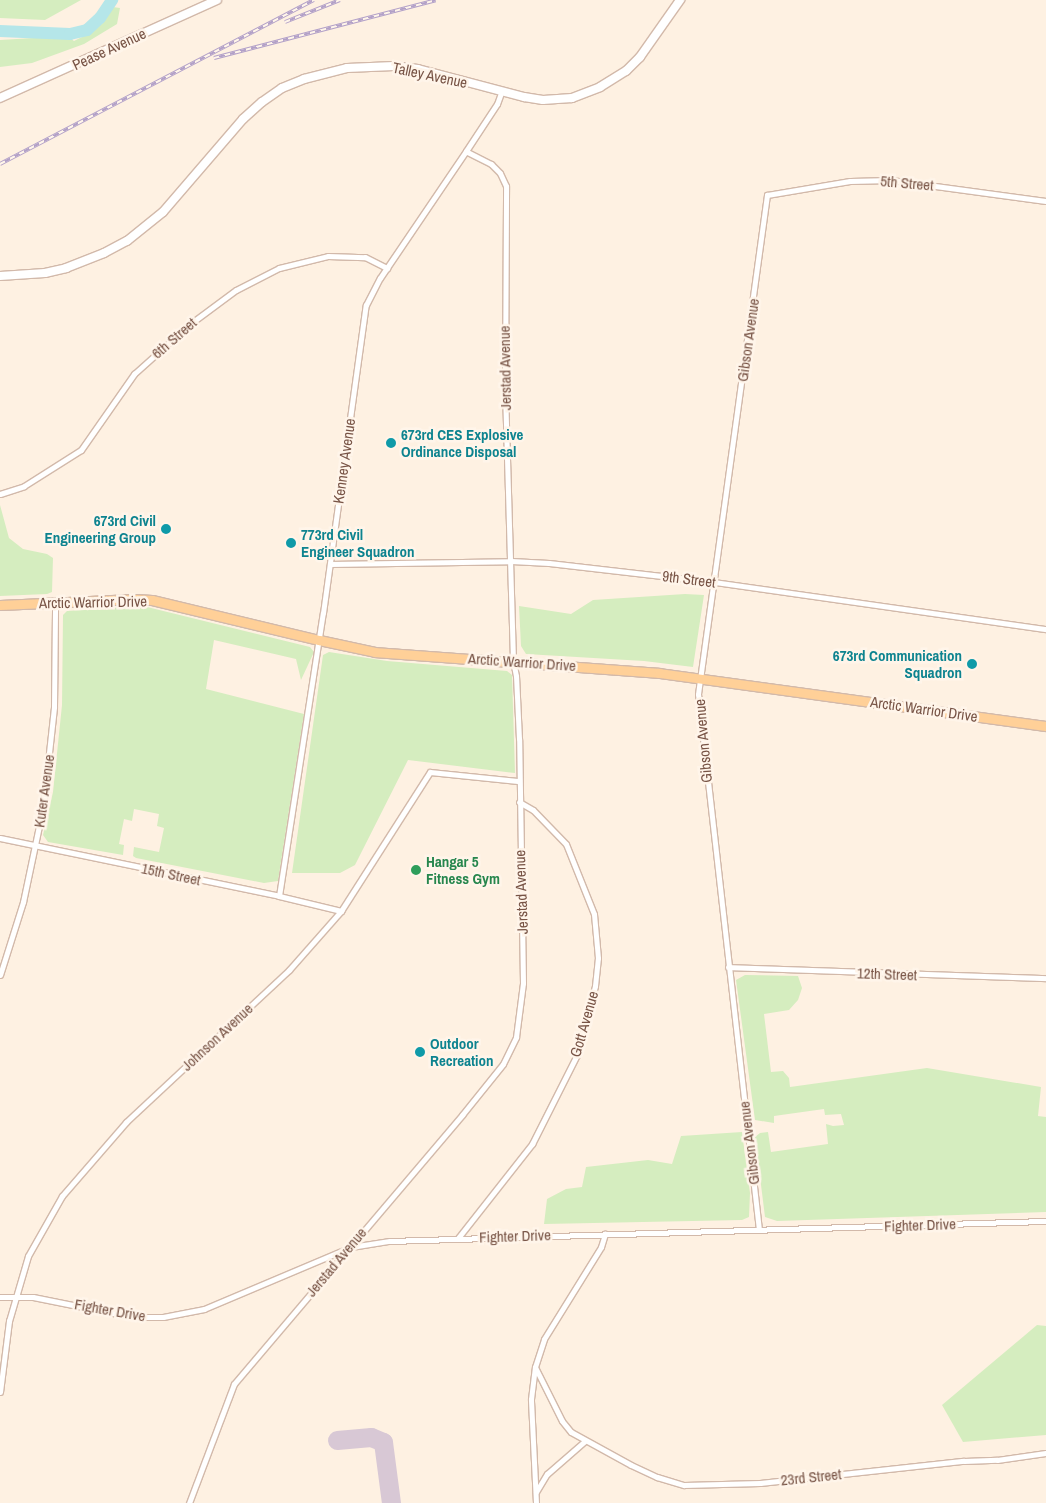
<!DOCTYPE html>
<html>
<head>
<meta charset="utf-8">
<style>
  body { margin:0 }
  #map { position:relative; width:1046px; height:1503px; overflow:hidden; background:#fef1e2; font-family:"Archivo Narrow",sans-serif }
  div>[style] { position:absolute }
  .green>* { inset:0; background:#d5edbf }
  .river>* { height:12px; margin:-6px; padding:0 6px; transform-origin:6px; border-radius:6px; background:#b5e6e9 }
  .taxiway>* { height:19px; margin:-9.5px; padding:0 9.5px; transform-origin:9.5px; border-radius:9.5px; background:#d8c8d5 }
  .roads { filter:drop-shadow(1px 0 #d2b9aa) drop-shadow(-1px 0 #d2b9aa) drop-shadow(0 1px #d2b9aa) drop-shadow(0 -1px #d2b9aa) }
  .street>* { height:5px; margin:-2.5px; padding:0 2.5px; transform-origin:2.5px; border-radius:2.5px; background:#fff }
  .secondary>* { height:8px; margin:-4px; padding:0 4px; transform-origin:4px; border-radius:4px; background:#fff }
  .primary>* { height:9px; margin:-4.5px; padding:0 4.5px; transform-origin:4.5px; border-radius:4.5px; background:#ffd098 }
  .rail>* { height:4px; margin-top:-2px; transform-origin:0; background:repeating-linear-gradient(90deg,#fff5ea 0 5.5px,#b2a0c8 0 11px); box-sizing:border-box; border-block:1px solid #b2a0c8 }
  .dots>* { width:14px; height:14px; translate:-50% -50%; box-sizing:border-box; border:2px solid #fff5ea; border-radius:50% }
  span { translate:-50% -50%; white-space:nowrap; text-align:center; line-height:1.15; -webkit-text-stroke:5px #fff5ea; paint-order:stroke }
  .street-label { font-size:15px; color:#785446 }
  .culture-label { font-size:15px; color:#0d838f; font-weight:700 }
  .left { translate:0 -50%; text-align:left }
  .right { translate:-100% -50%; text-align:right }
  .leisure-label { font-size:15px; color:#27864d; font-weight:700 }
</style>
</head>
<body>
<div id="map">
  <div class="green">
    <div style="clip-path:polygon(0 0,81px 0,45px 20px,0 18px)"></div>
    <div style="clip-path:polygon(113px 7px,120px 8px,117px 24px,84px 44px,32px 63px,0 67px,0 40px,67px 36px,74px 41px,86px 35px,103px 23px)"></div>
    <div style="clip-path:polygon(0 505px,9px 538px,23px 549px,47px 554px,53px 558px,52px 592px,47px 594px,0 596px)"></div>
    <div style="clip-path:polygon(685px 594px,704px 595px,693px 667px,644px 661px,526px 654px,521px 646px,519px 606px,571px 614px,593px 600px)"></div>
    <div style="clip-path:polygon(143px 606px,310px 647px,314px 652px,301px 680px,296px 659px,214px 640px,206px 689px,304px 714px,278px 881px,264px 883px,136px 858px,133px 856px,134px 847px,159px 852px,164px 828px,157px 826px,159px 814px,134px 809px,132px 821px,124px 819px,119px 844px,124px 845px,123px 855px,48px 842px,43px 835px,53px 792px,62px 705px,63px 615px,67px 611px)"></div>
    <div style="clip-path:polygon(329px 652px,387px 661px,507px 671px,512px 675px,515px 773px,408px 760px,355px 865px,340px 873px,292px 873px,323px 655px)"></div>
    <div style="clip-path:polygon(745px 975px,798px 976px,802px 988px,798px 1000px,789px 1010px,764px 1014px,771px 1072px,783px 1071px,789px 1078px,790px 1087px,927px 1068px,1041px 1087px,1038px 1116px,1046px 1117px,1046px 1212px,777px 1221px,765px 1217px,755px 1137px,760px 1133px,768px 1132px,771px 1152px,828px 1144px,826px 1124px,833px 1126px,844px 1125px,841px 1114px,825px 1115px,824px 1109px,774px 1116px,774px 1123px,755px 1120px,736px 980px)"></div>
    <div style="clip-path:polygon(742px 1132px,750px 1193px,749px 1217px,742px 1220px,544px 1224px,547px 1199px,566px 1189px,582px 1187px,586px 1167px,648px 1160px,672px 1164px,681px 1136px)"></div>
    <div style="clip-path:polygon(1037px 1325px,1046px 1326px,1046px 1435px,963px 1442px,942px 1405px)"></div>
  </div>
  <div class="river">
    <div style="left:0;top:31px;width:70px;rotate:2.5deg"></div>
    <div style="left:70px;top:34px;width:17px;rotate:-13deg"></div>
    <div style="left:87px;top:30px;width:18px;rotate:-43deg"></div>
    <div style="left:100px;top:18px;width:22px;rotate:-56deg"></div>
  </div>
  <div class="taxiway">
    <div style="left:337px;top:1440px;width:34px;rotate:-5deg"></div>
    <div style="left:371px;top:1437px;width:13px;rotate:23deg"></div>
    <div style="left:383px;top:1442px;width:62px;rotate:82.5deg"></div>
  </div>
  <div class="roads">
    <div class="street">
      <div style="left:0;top:494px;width:25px;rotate:-18deg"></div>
      <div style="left:24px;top:486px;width:67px;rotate:-32.3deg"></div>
      <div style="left:81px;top:450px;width:93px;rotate:-55.1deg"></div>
      <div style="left:134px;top:374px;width:75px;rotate:-41.8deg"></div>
      <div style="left:190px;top:324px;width:57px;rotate:-36.5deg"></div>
      <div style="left:236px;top:290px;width:48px;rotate:-27.1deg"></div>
      <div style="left:279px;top:268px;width:50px;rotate:-13.8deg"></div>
      <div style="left:328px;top:256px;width:37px;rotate:2deg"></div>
      <div style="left:365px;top:257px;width:25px;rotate:27deg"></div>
      <div style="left:330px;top:564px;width:181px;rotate:-0.9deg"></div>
      <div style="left:511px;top:561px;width:38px;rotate:3deg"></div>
      <div style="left:549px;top:563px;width:166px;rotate:6.6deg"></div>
      <div style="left:714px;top:582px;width:335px;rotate:8.1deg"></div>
      <div style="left:0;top:838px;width:285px;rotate:11.7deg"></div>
      <div style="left:279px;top:896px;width:64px;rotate:13.6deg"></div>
      <div style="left:279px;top:896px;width:286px;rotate:-81.2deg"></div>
      <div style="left:323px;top:613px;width:311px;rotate:-82.1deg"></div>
      <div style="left:366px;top:305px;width:30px;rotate:-63deg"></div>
      <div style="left:380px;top:278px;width:153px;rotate:-55.9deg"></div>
      <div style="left:466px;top:151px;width:56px;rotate:-56.6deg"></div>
      <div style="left:497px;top:104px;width:12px;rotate:-70deg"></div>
      <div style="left:728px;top:967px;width:318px;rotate:2deg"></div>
      <div style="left:0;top:975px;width:77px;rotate:-72.5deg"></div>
      <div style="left:23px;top:902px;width:97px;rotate:-78.1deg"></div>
      <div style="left:43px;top:807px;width:101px;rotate:-83.7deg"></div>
      <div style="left:54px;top:707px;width:104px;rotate:-89.4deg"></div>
      <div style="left:759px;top:1230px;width:539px;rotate:-96.49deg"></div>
      <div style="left:698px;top:694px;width:504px;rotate:-82.13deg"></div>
      <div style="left:767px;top:195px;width:84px;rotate:-9.6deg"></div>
      <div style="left:850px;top:181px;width:41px;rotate:-1.4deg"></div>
      <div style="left:891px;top:180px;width:156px;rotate:7.7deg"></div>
      <div style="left:458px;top:1238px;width:120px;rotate:-51.8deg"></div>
      <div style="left:532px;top:1144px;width:100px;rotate:-63.2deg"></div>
      <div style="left:577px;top:1055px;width:71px;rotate:-75.4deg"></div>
      <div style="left:595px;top:986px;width:28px;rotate:-84deg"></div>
      <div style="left:598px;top:958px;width:44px;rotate:-95.2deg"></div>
      <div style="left:594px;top:914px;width:75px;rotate:-111.8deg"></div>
      <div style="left:566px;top:844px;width:47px;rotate:-134.1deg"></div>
      <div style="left:533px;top:810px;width:16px;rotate:-150deg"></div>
      <div style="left:0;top:1297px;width:33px"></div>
      <div style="left:33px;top:1297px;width:81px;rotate:11.4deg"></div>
      <div style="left:112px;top:1313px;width:27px;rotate:8deg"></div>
      <div style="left:139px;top:1317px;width:24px"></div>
      <div style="left:163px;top:1317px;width:42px;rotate:-11deg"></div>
      <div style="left:204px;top:1309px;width:160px;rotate:-22.9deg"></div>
      <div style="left:351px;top:1247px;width:39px;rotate:-9deg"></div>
      <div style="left:390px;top:1241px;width:656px;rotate:-1.75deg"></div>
      <div style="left:535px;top:1367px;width:60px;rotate:63.4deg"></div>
      <div style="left:562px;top:1421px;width:14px;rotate:51deg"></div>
      <div style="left:571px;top:1432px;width:68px;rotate:28.8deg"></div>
      <div style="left:631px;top:1465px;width:29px;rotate:25deg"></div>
      <div style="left:657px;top:1477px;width:28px;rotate:17deg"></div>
      <div style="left:684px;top:1485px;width:76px;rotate:-1.5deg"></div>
      <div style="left:760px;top:1483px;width:205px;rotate:-6.2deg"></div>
      <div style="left:964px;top:1461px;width:33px;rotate:-2deg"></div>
      <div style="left:997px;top:1460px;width:49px;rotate:-8.1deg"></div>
      <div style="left:0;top:1392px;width:72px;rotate:-82.8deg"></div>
      <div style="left:9px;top:1321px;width:68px;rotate:-73.7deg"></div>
      <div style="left:28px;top:1256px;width:69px;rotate:-60.5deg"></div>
      <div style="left:62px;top:1196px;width:98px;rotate:-49.1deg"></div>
      <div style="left:126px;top:1122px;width:223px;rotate:-43deg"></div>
      <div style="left:289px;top:970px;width:79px;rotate:-48.6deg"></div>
      <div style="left:341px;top:911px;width:165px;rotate:-57.4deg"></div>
      <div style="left:430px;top:772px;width:88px;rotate:5.8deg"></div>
      <div style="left:536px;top:1492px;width:21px;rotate:-59deg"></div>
      <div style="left:547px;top:1474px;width:50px;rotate:-41deg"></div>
      <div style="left:189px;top:1503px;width:127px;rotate:-69.3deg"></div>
      <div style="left:234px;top:1384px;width:353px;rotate:-49.7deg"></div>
      <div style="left:462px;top:1115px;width:65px;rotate:-51.2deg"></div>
      <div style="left:503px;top:1064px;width:30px;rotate:-64deg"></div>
      <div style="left:516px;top:1037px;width:54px;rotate:-82.6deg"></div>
      <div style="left:523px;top:983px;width:244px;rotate:-90.9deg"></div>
      <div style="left:519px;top:739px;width:63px;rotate:-92.7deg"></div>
      <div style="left:516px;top:676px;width:16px;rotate:-101deg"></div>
      <div style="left:513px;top:660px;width:269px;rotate:-91.7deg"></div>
      <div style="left:505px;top:391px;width:205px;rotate:-89.7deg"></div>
      <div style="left:506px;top:186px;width:14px;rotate:-115deg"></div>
      <div style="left:500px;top:173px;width:13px;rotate:-135deg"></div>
      <div style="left:491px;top:164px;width:28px;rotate:-153deg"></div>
      <div style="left:536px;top:1503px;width:104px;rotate:-92.8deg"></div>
      <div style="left:531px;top:1399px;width:32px;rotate:-83deg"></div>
      <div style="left:535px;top:1367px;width:29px;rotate:-72deg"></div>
      <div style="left:544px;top:1339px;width:108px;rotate:-58.2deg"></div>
      <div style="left:601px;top:1247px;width:14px;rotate:-73deg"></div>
    </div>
    <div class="secondary">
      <div style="left:0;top:98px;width:238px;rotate:-24.3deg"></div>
      <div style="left:0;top:276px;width:45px;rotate:-3.8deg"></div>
      <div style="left:45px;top:273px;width:22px;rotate:-13deg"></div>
      <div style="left:66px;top:268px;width:41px;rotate:-21.5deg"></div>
      <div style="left:104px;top:253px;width:26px;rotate:-28deg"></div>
      <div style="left:127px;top:241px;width:46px;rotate:-38.9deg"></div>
      <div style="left:163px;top:212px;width:123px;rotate:-49.3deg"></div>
      <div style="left:243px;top:119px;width:25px;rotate:-42deg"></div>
      <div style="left:262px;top:102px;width:24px;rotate:-35deg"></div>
      <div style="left:282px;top:88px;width:24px;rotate:-22deg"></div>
      <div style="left:304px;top:79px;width:44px;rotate:-14.3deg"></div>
      <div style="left:347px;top:68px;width:47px;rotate:-2.4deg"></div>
      <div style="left:394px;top:66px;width:24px;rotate:7deg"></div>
      <div style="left:418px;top:69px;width:110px;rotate:14.8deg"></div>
      <div style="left:524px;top:97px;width:19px;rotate:9deg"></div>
      <div style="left:543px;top:100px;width:29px;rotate:-4deg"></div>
      <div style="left:572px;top:98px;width:30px;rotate:-21deg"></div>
      <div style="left:600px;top:87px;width:31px;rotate:-32deg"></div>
      <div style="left:626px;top:71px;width:20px;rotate:-45deg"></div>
      <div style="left:640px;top:57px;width:70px;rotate:-54.9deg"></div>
    </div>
    <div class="primary">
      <div style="left:0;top:605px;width:134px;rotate:-2.6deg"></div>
      <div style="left:134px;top:599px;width:18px;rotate:3deg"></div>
      <div style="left:152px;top:600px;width:172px;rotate:13.5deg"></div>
      <div style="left:319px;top:640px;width:57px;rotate:12.1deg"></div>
      <div style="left:375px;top:652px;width:285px;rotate:4.2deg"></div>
      <div style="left:659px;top:673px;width:391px;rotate:7.8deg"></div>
    </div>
  </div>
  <div class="rail">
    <div style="left:285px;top:22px;width:59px;rotate:-21.8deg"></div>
    <div style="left:214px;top:58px;width:229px;rotate:-14.6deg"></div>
    <div style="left:0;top:164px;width:354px;rotate:-27.6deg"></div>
  </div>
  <div class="dots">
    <div style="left:391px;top:443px;background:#0f9aa8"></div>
    <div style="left:166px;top:529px;background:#0f9aa8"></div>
    <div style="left:291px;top:543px;background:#0f9aa8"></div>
    <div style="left:972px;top:664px;background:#0f9aa8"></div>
    <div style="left:416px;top:870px;background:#2e9e5b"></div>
    <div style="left:420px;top:1052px;background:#0f9aa8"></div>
  </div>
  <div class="street-label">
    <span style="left:109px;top:49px;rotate:-25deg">Pease Avenue</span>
    <span style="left:430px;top:75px;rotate:12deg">Talley Avenue</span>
    <span style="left:907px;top:183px;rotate:5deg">5th Street</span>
    <span style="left:174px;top:338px;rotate:-41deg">6th Street</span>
    <span style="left:748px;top:340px;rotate:-82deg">Gibson Avenue</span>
    <span style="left:505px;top:368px;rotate:-91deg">Jerstad Avenue</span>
    <span style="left:344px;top:461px;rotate:-82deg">Kenney Avenue</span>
    <span style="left:689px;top:579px;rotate:7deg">9th Street</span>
    <span style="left:93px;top:602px;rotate:-1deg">Arctic Warrior Drive</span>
    <span style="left:522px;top:662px;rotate:4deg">Arctic Warrior Drive</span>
    <span style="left:924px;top:709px;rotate:8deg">Arctic Warrior Drive</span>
    <span style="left:703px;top:741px;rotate:-95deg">Gibson Avenue</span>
    <span style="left:44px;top:791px;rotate:-82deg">Kuter Avenue</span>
    <span style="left:171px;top:874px;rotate:12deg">15th Street</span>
    <span style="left:521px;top:892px;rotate:-92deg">Jerstad Avenue</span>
    <span style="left:887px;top:974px;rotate:2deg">12th Street</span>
    <span style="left:584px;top:1024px;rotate:-74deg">Gott Avenue</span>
    <span style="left:217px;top:1037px;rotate:-43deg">Johnson Avenue</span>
    <span style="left:749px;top:1143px;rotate:-97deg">Gibson Avenue</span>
    <span style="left:920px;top:1225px;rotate:-2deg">Fighter Drive</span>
    <span style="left:515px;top:1236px;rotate:-2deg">Fighter Drive</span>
    <span style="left:336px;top:1262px;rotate:-50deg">Jerstad Avenue</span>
    <span style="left:110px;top:1310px;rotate:10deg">Fighter Drive</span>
    <span style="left:811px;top:1477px;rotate:-6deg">23rd Street</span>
  </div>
  <div class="culture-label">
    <span class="left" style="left:401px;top:443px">673rd CES Explosive<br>Ordinance Disposal</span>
    <span class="right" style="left:156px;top:529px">673rd Civil<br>Engineering Group</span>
    <span class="left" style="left:301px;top:543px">773rd Civil<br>Engineer Squadron</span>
    <span class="right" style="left:962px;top:664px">673rd Communication<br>Squadron</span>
    <span class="left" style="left:430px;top:1052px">Outdoor<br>Recreation</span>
  </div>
  <div class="leisure-label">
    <span class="left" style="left:426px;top:870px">Hangar 5<br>Fitness Gym</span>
  </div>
</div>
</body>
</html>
